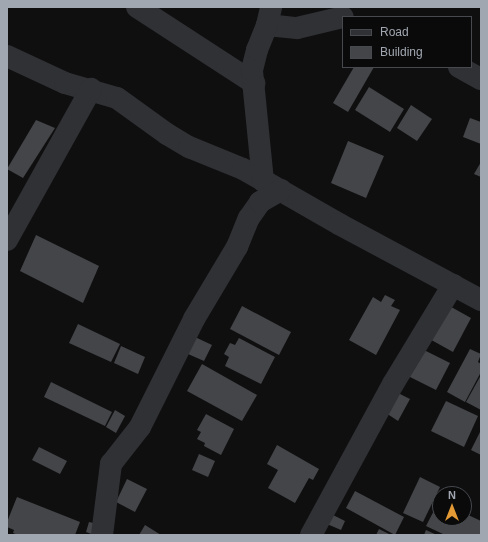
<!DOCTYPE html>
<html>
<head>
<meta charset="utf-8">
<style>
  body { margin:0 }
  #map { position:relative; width:488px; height:542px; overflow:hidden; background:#0f0f10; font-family:Helvetica,sans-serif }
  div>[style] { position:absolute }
  .building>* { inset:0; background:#434548 }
  .minor>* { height:22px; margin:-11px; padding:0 11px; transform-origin:11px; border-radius:11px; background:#303135 }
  span { translate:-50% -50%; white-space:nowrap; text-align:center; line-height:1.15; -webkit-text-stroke:3.5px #0a0a0b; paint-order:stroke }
  .frame { position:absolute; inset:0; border:8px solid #a1a7b0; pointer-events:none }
  .legend { position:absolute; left:342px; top:16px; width:130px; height:52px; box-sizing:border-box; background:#0a0a0b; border:1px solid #46494d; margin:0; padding:5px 7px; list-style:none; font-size:12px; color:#a1a7b0 }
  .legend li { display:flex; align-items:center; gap:8px; height:20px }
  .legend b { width:20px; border:1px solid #46494d }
  .north { position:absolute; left:432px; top:486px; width:40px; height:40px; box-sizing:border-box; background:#0a0a0b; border:1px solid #46494d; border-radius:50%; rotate:0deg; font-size:11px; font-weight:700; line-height:16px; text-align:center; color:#a1a7b0 }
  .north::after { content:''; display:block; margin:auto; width:14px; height:18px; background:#e39934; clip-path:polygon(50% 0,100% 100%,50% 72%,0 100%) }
</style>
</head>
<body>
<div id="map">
  <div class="building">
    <div style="clip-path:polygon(354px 67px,374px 67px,348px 112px,333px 103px)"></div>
    <div style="clip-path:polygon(369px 87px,404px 109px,390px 132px,355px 110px)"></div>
    <div style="clip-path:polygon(411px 105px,432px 119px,417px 141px,397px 128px)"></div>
    <div style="clip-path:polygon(470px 118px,481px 122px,481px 144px,463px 137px)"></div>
    <div style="clip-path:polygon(36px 120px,55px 128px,23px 178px,7px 169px)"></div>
    <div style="clip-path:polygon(348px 141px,384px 156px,366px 198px,331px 183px)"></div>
    <div style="clip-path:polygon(481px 162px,481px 177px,474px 174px)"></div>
    <div style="clip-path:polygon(36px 235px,99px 266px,83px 303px,20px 271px)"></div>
    <div style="clip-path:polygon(385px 295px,395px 300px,391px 306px,400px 310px,376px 355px,349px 340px,373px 297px,381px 302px)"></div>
    <div style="clip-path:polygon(444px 303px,471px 318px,453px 352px,426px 337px)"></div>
    <div style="clip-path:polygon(242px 306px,291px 332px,279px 355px,230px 329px)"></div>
    <div style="clip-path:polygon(78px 324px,120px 344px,111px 362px,69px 343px)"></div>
    <div style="clip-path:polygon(195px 337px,212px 345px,204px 361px,188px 354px)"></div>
    <div style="clip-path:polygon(239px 338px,275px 357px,261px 384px,225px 366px,229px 357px,224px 354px,230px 343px,235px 345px)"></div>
    <div style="clip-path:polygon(121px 346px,145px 357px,138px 374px,114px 363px)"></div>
    <div style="clip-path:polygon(420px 348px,450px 363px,436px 390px,406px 375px)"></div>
    <div style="clip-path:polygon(470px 349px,481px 354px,478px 362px,481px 364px,481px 372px,465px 402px,447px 392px)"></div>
    <div style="clip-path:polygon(202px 364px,257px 395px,242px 421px,187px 391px)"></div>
    <div style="clip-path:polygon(481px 375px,481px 410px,466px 402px)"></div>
    <div style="clip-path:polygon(51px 382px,112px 412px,105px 426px,44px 397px)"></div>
    <div style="clip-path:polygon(398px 393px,410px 399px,398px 421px,386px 413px)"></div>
    <div style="clip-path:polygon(446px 401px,478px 416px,464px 447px,431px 431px)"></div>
    <div style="clip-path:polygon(115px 410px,125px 416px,116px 433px,106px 427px)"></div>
    <div style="clip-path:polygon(206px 414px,234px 429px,221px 455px,204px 446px,205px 443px,197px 439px,201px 432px,197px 430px)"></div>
    <div style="clip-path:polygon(481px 430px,481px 455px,471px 450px)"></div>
    <div style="clip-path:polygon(277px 445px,319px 469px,313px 480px,309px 478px,295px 503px,268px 488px,278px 470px,267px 464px)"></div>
    <div style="clip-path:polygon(39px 447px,67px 461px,60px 474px,32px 460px)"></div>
    <div style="clip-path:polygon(199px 454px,215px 461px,208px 477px,192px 470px)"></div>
    <div style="clip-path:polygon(420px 477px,440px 487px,423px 522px,403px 513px)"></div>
    <div style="clip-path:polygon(127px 479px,147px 489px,135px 512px,116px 502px)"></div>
    <div style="clip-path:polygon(355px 491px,404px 517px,395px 535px,346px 508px)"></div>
    <div style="clip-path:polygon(17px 497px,80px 522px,75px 535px,18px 535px,13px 533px,14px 530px,7px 527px,7px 522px)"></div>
    <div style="clip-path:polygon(440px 499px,440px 518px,464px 518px,464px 513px,481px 521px,481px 535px,445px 535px,426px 526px)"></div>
    <div style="clip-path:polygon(331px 514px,345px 521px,341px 530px,327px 524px)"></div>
    <div style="clip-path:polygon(89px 522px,98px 524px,94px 535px,86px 532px)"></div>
    <div style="clip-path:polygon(145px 525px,161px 535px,139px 535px)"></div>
    <div style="clip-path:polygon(379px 529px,391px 535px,376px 535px)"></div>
    <div style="clip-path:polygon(426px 530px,437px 535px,424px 535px)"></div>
  </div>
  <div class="minor">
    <div style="left:137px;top:7px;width:140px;rotate:33deg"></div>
    <div style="left:267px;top:25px;width:30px;rotate:6deg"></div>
    <div style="left:297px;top:28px;width:47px;rotate:-13.4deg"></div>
    <div style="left:7px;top:56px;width:64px;rotate:25deg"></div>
    <div style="left:65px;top:83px;width:54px;rotate:16.1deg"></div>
    <div style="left:117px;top:98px;width:62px;rotate:35.8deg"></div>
    <div style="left:167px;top:134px;width:26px;rotate:31deg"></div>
    <div style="left:189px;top:147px;width:58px;rotate:22.2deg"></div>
    <div style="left:243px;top:169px;width:111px;rotate:29.8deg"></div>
    <div style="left:339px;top:224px;width:161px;rotate:28.2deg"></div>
    <div style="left:459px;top:67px;width:25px;rotate:29deg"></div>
    <div style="left:263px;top:181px;width:112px;rotate:-95.7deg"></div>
    <div style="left:252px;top:70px;width:21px;rotate:-76deg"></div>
    <div style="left:257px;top:50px;width:27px;rotate:-68deg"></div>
    <div style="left:267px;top:25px;width:18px;rotate:-77deg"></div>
    <div style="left:7px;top:240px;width:173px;rotate:-60.9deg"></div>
    <div style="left:102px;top:535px;width:72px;rotate:-82.8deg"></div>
    <div style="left:111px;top:464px;width:47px;rotate:-51.9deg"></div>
    <div style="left:140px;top:427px;width:121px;rotate:-63.4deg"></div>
    <div style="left:194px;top:319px;width:84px;rotate:-59.2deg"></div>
    <div style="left:237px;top:247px;width:31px;rotate:-68deg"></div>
    <div style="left:249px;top:218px;width:19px;rotate:-55deg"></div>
    <div style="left:260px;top:202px;width:24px;rotate:-30deg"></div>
    <div style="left:311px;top:535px;width:172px;rotate:-61.5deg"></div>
    <div style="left:393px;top:384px;width:116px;rotate:-58.8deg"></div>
  </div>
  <div class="frame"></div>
  <ul class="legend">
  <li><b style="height:5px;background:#303135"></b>Road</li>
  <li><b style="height:11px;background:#434548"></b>Building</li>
  </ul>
  <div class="north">N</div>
</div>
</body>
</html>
